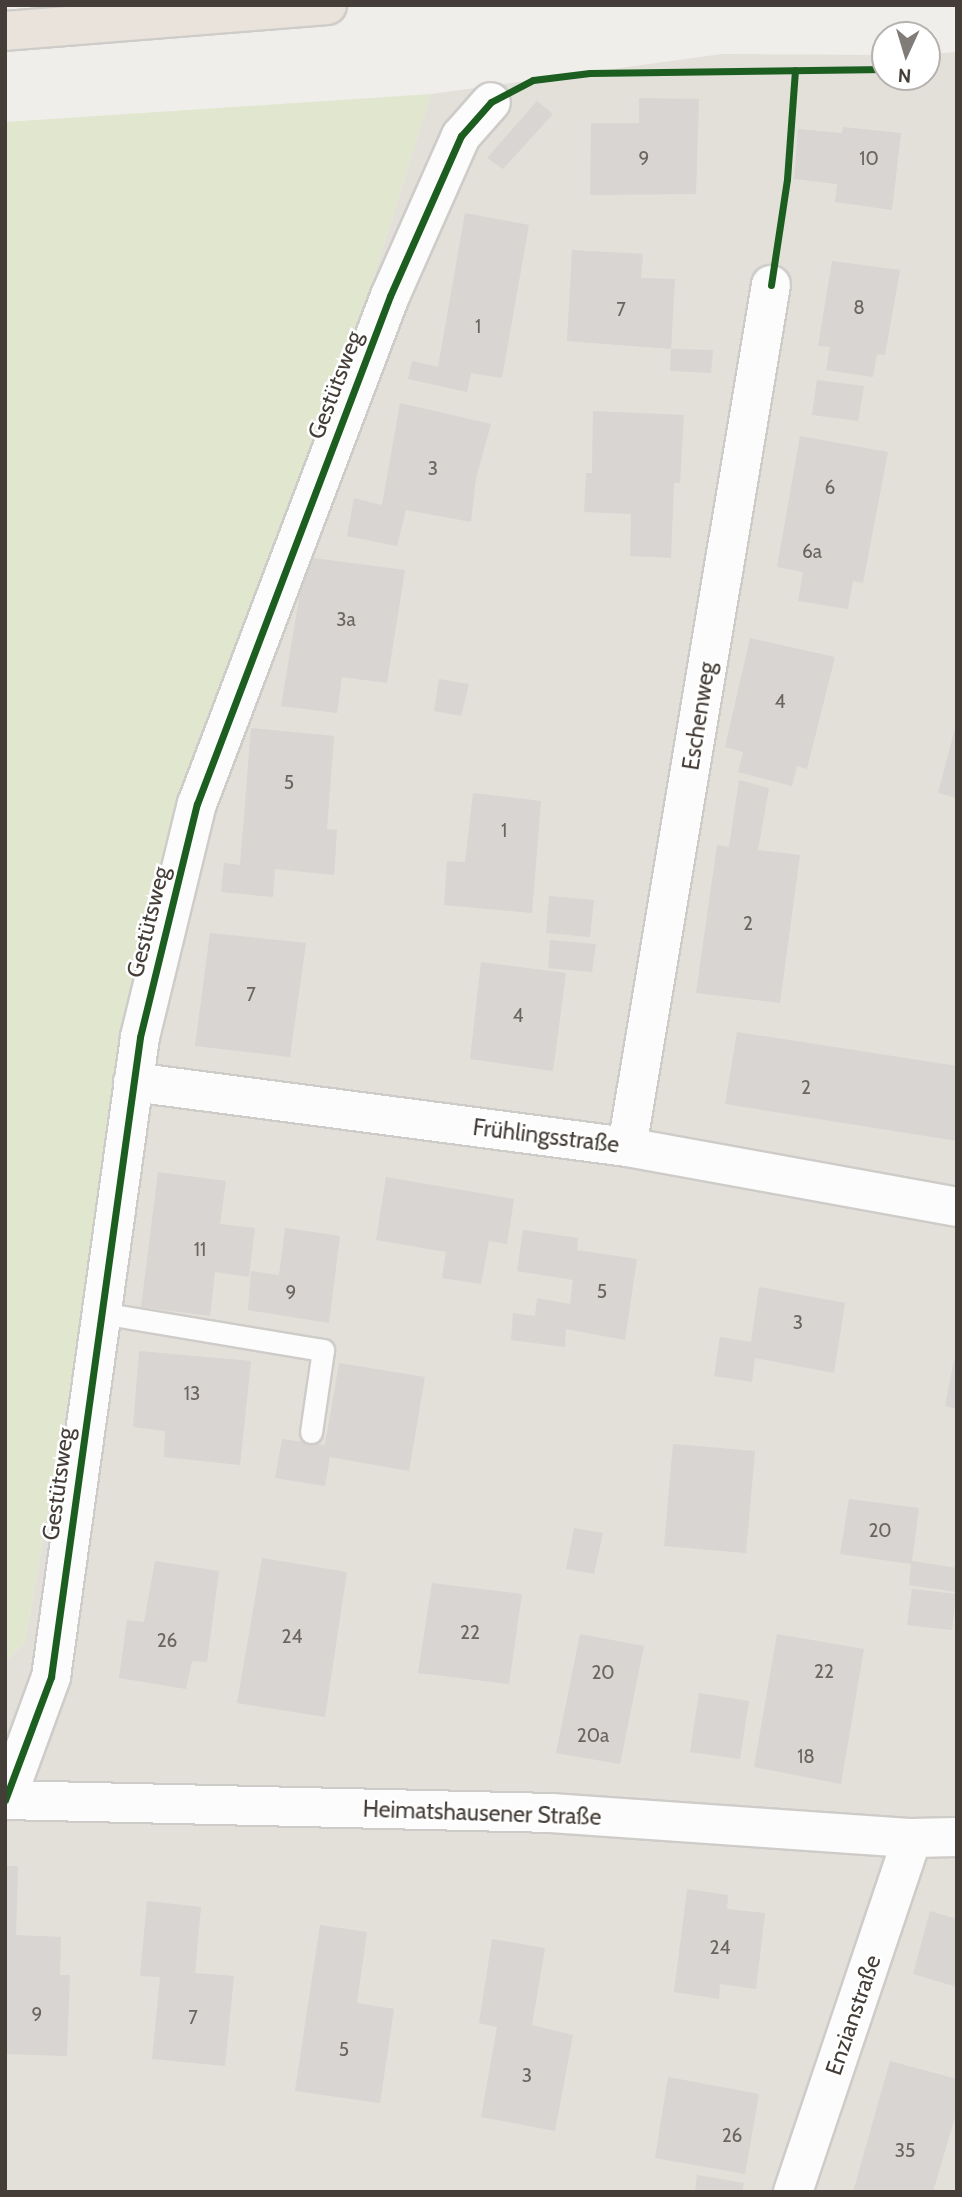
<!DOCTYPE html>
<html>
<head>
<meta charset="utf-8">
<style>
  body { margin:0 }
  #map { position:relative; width:962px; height:2197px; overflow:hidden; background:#f0eeeb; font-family:Cabin,sans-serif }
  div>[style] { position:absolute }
  .residential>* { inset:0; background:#e3dfd9 }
  .green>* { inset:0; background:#e0e7ce }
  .building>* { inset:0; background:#d8d5d2 }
  .roads { filter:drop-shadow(2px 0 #ceccc9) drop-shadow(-2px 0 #ceccc9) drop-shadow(0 2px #ceccc9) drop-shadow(0 -2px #ceccc9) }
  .lane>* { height:21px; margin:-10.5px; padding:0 10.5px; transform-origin:10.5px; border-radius:10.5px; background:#fdfcfc }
  .street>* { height:38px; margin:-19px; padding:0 19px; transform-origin:19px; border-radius:19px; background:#fdfcfc }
  .highway>* { height:38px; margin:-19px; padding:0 19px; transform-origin:19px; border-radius:19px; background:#eae3db }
  .cycleway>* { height:7px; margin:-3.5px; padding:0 3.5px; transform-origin:3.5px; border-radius:3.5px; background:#1b5e20 }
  span { translate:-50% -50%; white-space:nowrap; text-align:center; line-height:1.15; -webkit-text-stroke:5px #fff; paint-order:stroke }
  .number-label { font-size:19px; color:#6b6560 }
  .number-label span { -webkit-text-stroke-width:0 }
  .street-label { font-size:23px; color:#453e38 }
  .frame { position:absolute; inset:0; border:7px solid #453e38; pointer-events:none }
  .north { position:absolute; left:871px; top:21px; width:70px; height:70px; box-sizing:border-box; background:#fff; border:2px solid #b5b2af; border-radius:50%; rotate:184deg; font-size:19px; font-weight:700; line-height:28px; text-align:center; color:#453e38 }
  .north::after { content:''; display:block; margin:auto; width:24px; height:32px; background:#817c77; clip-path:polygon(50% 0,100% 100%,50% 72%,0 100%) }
</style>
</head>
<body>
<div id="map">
  <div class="residential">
    <div style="clip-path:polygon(957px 52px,957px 2192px,5px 2192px,5px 1662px,25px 1642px,133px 1027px,196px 743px,323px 439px,431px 94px,722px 54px,885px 55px,885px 77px,927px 77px,927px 54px)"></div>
  </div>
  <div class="green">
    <div style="clip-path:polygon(431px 94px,323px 439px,196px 743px,133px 1027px,25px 1642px,5px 1662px,5px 122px)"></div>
  </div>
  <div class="building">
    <div style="clip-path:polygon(639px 98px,699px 99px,696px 194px,590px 195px,591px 123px,639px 123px)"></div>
    <div style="clip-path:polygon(537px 101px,553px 114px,503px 169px,487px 158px)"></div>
    <div style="clip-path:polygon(843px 127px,901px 133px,892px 210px,835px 202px,837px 184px,794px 179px,798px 129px,842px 133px)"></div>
    <div style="clip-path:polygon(465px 213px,529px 225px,502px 378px,471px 373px,467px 392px,408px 379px,412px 361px,438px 367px)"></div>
    <div style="clip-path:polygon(572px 250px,643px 254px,641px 278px,675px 279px,671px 349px,713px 350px,711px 373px,670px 371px,671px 349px,567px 341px)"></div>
    <div style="clip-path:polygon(832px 261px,900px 270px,885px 355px,877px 354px,873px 377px,826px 370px,830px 347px,818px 346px)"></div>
    <div style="clip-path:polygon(817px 380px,864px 386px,858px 421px,812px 415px)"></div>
    <div style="clip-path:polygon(400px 403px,491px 424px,476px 478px,471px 522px,406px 510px,397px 546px,347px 536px,354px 498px,382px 505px)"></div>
    <div style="clip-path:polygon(593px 411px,684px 415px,680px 483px,674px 483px,671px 558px,630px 556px,631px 514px,584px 512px,586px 473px,592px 473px)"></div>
    <div style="clip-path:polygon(800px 436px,888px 452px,863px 583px,853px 581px,848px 609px,798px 601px,803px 572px,777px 567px)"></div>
    <div style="clip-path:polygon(306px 557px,405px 570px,387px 683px,342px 677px,337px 713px,281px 706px)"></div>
    <div style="clip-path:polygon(750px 638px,835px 657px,807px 769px,797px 766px,792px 786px,738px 772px,743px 752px,725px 747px)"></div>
    <div style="clip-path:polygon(439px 679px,469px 684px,461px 716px,434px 711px)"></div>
    <div style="clip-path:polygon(956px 725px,957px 725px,957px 798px,938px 793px)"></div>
    <div style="clip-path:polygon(251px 728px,334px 736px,327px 829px,337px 830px,334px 875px,275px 869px,273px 897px,221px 892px,224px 863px,240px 865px)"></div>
    <div style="clip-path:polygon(739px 780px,769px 788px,758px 850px,800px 855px,780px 1003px,696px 993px,717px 845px,729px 847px)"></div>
    <div style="clip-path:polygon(473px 793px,541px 801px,532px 913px,444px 905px,447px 861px,465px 862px)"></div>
    <div style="clip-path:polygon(549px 896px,594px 900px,590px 937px,546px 933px)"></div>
    <div style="clip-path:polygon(210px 933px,306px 943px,290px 1057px,195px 1046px)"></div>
    <div style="clip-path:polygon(550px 940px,596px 944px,592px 972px,548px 968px)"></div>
    <div style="clip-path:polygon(481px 962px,566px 973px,553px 1071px,470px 1059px)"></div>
    <div style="clip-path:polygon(737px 1032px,957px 1066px,957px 1141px,725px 1104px)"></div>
    <div style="clip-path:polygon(158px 1172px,226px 1181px,220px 1224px,255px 1228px,249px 1277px,215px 1272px,210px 1316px,141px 1307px)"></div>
    <div style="clip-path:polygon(386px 1177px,514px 1199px,507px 1244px,489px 1241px,481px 1284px,442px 1278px,446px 1252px,376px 1240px)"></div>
    <div style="clip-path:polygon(285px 1228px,340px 1236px,329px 1323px,248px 1310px,251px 1271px,279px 1275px)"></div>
    <div style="clip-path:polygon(523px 1230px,578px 1238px,577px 1250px,637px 1259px,625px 1340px,566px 1329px,565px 1347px,511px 1340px,513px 1313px,535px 1316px,537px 1298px,570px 1304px,573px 1280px,517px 1271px)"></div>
    <div style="clip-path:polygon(759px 1287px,845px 1303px,834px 1373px,755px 1358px,752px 1382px,714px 1376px,720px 1337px,751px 1342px)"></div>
    <div style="clip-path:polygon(139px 1351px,251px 1361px,240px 1465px,164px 1457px,165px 1431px,133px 1427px)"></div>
    <div style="clip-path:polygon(954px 1360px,957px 1361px,957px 1409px,945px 1406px)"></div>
    <div style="clip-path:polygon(339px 1363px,425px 1377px,409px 1471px,330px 1457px,325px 1486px,275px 1478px,282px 1439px,325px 1445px)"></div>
    <div style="clip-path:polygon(673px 1444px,755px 1451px,746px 1553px,664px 1546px)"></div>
    <div style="clip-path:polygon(849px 1499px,919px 1508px,912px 1561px,957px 1568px,957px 1592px,909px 1585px,911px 1564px,840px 1554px)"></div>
    <div style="clip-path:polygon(574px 1528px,603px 1533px,594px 1574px,566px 1569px)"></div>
    <div style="clip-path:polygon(262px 1558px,347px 1572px,325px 1717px,237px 1703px)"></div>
    <div style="clip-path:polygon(155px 1561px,219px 1571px,207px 1662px,192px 1661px,186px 1689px,119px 1678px,127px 1620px,144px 1622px)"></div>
    <div style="clip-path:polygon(432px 1583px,522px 1594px,509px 1684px,418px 1673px)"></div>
    <div style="clip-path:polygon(912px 1589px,956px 1594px,952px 1630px,907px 1625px)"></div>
    <div style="clip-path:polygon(580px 1634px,644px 1646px,620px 1764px,556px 1753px)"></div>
    <div style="clip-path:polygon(777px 1634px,864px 1649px,841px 1784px,754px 1767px)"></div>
    <div style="clip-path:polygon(699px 1693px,749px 1701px,740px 1759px,690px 1752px)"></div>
    <div style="clip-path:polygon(5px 1866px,18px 1866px,16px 1935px,61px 1937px,60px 1975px,70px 1975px,67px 2056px,5px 2054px)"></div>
    <div style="clip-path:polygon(687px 1889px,728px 1895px,727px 1909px,765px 1913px,756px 1989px,720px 1984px,719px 1999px,674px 1992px)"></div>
    <div style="clip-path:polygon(147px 1901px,201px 1907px,195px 1973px,234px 1976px,225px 2066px,152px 2059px,160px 1977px,140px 1976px)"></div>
    <div style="clip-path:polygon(930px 1911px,957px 1919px,957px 1987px,913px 1974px)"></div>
    <div style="clip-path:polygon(320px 1925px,367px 1932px,357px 2003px,394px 2009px,380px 2103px,295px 2091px)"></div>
    <div style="clip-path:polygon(492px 1939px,545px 1948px,532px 2025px,573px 2035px,555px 2131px,481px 2117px,497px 2027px,479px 2023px)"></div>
    <div style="clip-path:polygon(890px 2061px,957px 2079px,957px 2110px,933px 2192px,853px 2192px)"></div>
    <div style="clip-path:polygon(668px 2077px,759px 2094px,745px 2174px,655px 2158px)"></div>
    <div style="clip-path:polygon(697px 2175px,744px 2183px,742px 2192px,695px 2192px)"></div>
  </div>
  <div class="roads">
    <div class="lane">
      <div style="left:101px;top:1313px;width:225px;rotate:9.5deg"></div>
      <div style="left:323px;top:1350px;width:83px;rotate:98.3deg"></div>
    </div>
    <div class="street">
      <div style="left:133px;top:1082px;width:498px;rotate:7.5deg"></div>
      <div style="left:627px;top:1147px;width:335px;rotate:10.3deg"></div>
      <div style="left:627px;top:1147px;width:874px;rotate:-80.52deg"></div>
      <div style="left:5px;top:1800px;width:546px;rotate:1.36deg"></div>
      <div style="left:551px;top:1813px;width:362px;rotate:4deg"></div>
      <div style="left:912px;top:1838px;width:45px;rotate:-1.3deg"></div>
      <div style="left:6px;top:1800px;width:131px;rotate:-69.9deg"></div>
      <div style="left:51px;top:1677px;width:646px;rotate:-82.08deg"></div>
      <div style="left:140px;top:1037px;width:240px;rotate:-76.3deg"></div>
      <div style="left:197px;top:804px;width:543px;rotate:-69.2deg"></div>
      <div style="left:390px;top:296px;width:175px;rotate:-66.1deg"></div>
      <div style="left:461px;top:136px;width:45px;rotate:-48.6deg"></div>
      <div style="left:793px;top:2192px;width:373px;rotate:-71.4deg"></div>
    </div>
    <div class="highway">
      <div style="left:5px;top:31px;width:323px;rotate:-4.6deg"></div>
    </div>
  </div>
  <div class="cycleway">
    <div style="left:771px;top:285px;width:107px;rotate:-81.4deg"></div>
    <div style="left:787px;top:179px;width:109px;rotate:-85.8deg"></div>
    <div style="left:5px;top:1800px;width:131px;rotate:-69.5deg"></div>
    <div style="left:51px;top:1677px;width:646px;rotate:-82.08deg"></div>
    <div style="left:140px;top:1037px;width:240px;rotate:-76.3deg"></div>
    <div style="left:197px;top:804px;width:543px;rotate:-69.2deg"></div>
    <div style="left:390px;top:296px;width:175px;rotate:-66.1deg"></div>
    <div style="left:461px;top:136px;width:45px;rotate:-48.6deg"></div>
    <div style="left:491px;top:102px;width:47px;rotate:-27.6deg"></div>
    <div style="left:533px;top:80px;width:57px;rotate:-7deg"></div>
    <div style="left:590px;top:73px;width:295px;rotate:-0.8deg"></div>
  </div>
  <div class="number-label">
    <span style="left:644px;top:159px">9</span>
    <span style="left:869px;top:159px">10</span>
    <span style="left:859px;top:308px">8</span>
    <span style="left:621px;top:310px">7</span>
    <span style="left:478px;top:327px">1</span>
    <span style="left:433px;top:469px">3</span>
    <span style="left:830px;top:488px">6</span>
    <span style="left:812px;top:552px">6a</span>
    <span style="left:346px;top:620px">3a</span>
    <span style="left:780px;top:702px">4</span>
    <span style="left:289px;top:783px">5</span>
    <span style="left:504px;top:831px">1</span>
    <span style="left:748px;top:924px">2</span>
    <span style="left:251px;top:995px">7</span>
    <span style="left:518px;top:1016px">4</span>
    <span style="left:806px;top:1088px">2</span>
    <span style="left:200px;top:1250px">11</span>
    <span style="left:602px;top:1292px">5</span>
    <span style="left:291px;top:1293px">9</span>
    <span style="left:798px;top:1323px">3</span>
    <span style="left:192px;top:1394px">13</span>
    <span style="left:880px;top:1531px">20</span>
    <span style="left:470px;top:1633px">22</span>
    <span style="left:292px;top:1637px">24</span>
    <span style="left:167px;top:1641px">26</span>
    <span style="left:824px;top:1672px">22</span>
    <span style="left:603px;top:1673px">20</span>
    <span style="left:593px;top:1736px">20a</span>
    <span style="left:806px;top:1757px">18</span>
    <span style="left:720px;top:1948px">24</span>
    <span style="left:37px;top:2015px">9</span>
    <span style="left:193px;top:2018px">7</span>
    <span style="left:344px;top:2050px">5</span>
    <span style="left:527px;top:2076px">3</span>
    <span style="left:732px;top:2136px">26</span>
    <span style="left:905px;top:2151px">35</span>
  </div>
  <div class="street-label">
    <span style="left:335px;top:385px;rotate:-69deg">Gestütsweg</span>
    <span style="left:699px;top:716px;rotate:-81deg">Eschenweg</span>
    <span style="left:148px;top:922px;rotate:-76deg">Gestütsweg</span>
    <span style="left:546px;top:1136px;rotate:7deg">Frühlingsstraße</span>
    <span style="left:58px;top:1484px;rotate:-82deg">Gestütsweg</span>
    <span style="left:482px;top:1813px;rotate:2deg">Heimatshausener Straße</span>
    <span style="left:853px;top:2015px;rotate:-71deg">Enzianstraße</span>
  </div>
  <div class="frame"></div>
  <div class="north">N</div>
</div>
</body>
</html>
